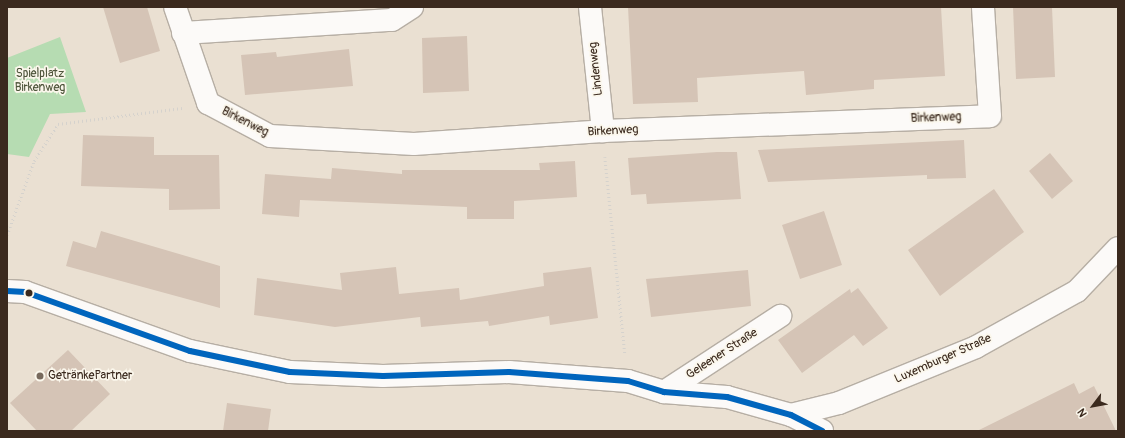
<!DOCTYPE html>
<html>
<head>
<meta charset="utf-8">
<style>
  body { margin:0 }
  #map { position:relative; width:1125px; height:438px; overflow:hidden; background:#eae0d2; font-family:Pangolin,sans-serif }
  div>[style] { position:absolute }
  .green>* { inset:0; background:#b6dcb2 }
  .building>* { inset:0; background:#d5c4b6 }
  .path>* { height:2.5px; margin-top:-1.25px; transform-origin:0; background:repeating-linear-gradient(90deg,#d5d2cd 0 1px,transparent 0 4px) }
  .roads { filter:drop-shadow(1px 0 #b6aea4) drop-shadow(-1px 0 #b6aea4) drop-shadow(0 1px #b6aea4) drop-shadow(0 -1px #b6aea4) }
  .minor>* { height:22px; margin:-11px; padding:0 11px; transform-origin:11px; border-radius:11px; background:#fcfaf8 }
  .bus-1>* { height:6px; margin:-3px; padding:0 3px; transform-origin:3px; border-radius:3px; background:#0065bd }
  .dots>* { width:11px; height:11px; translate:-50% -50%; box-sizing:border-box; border:2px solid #fbf7ec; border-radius:50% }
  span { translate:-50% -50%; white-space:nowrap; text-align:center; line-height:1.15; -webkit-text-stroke:3.5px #fbf7ec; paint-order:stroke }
  .street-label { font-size:12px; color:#3b2a1e }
  .park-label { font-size:12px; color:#4f563c }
  .poi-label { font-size:12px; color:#3b2a1e }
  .left { translate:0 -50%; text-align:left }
  .frame { position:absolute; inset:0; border:8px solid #3b2a1e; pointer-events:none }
  .north { position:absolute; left:1073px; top:386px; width:40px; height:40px; -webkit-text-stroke:3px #fbf7ec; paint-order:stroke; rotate:238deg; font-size:11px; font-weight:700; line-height:16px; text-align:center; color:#3b2a1e }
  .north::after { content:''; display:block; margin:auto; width:14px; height:18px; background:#3b2a1e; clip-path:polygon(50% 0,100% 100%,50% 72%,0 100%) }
</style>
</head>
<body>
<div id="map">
  <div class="green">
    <div style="clip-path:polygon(60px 37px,86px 112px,50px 114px,29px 157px,7px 154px,7px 58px)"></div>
  </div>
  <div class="building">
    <div style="clip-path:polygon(103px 7px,147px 7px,160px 51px,120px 63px)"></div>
    <div style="clip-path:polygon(628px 7px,941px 7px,945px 76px,874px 80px,874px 89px,806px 95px,804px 71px,697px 78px,698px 102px,633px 104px)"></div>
    <div style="clip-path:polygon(1013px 7px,1052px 7px,1055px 77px,1016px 79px)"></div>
    <div style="clip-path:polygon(467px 36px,469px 91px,423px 93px,422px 38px)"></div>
    <div style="clip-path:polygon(349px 49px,353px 86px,245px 95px,241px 55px,276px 52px,277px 57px)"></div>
    <div style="clip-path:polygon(83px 135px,154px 137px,154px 155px,219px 155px,220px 209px,169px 210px,169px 189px,81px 186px)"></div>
    <div style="clip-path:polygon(964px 140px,966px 178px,927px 179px,927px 175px,768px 182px,758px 150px)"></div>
    <div style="clip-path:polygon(717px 152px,737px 152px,741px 199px,647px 204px,646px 194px,631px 195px,628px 158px)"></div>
    <div style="clip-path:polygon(1050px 153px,1073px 181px,1052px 199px,1029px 171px)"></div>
    <div style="clip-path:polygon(575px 161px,577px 197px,514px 201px,514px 219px,467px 219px,467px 207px,300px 200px,299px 217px,262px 214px,265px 174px,331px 179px,332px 168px,402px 174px,402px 170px,540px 170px,539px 163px)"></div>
    <div style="clip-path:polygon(994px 189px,1024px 232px,940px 296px,908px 250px)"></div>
    <div style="clip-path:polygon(824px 211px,842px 265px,800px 279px,782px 225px)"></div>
    <div style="clip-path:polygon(101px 231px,220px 266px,220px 308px,66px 266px,73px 241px,96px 248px)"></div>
    <div style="clip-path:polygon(396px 267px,399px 294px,459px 288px,460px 300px,544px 286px,543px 273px,591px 267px,598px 318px,550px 325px,549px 316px,489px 326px,488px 321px,421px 327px,420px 317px,335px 327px,254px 315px,257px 278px,342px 290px,340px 273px)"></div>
    <div style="clip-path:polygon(748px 270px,751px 306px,651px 317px,646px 279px)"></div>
    <div style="clip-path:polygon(858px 288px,888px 328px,863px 346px,854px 335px,802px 373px,778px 340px,850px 289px,851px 293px)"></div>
    <div style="clip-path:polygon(68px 350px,110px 394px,71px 431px,37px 431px,10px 403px)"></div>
    <div style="clip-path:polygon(1074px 383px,1079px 394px,1094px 386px,1116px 431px,977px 431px)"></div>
    <div style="clip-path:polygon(227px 403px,271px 409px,268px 431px,223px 431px)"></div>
  </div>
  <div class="path">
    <div style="left:605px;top:157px;width:199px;rotate:84.2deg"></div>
    <div style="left:7px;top:235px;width:79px;rotate:-70deg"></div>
    <div style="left:34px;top:161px;width:44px;rotate:-57deg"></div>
    <div style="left:58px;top:124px;width:125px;rotate:-7.4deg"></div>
  </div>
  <div class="roads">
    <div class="minor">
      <div style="left:175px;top:7px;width:102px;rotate:71deg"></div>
      <div style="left:208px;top:103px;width:70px;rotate:28deg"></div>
      <div style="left:270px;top:136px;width:144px;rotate:3.2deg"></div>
      <div style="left:414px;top:144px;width:189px;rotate:-3.9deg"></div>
      <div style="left:603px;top:131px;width:387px;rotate:-2.2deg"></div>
      <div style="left:990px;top:116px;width:109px;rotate:-93.7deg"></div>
      <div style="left:590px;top:7px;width:125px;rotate:84deg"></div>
      <div style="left:183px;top:33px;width:209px;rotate:-3.6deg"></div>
      <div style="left:392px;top:20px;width:24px;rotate:-33deg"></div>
      <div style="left:7px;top:291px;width:18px;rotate:3deg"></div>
      <div style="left:25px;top:292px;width:175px;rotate:19.7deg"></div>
      <div style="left:190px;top:351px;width:102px;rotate:11.9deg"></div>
      <div style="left:290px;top:372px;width:93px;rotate:2.5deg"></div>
      <div style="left:383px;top:376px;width:126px;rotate:-1.8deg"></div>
      <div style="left:509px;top:372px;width:119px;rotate:4.3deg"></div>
      <div style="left:628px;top:381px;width:38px;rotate:17deg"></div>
      <div style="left:664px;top:392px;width:63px;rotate:4.5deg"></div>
      <div style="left:727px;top:397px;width:66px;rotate:15.7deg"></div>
      <div style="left:791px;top:415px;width:35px;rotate:27deg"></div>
      <div style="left:664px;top:392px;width:139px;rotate:-33.2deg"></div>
      <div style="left:791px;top:415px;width:49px;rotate:-14deg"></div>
      <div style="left:839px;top:403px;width:148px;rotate:-22.2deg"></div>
      <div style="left:976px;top:347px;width:115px;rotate:-29deg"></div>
      <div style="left:1077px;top:291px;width:59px;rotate:-46.4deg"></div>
    </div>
  </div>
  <div class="bus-1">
    <div style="left:7px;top:291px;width:18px;rotate:3deg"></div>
    <div style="left:25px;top:292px;width:175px;rotate:19.7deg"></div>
    <div style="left:190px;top:351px;width:102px;rotate:11.9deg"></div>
    <div style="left:290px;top:372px;width:93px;rotate:2.5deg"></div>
    <div style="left:383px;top:376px;width:126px;rotate:-1.8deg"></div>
    <div style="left:509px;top:372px;width:119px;rotate:4.3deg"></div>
    <div style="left:628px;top:381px;width:38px;rotate:17deg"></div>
    <div style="left:664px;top:392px;width:63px;rotate:4.5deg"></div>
    <div style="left:727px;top:397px;width:66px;rotate:15.7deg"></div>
    <div style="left:791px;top:415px;width:35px;rotate:27deg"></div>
  </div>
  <div class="dots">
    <div style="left:29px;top:293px;background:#3b2a1e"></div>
    <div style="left:40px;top:376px;background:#786a5d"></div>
  </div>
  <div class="street-label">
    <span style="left:596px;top:69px;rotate:-96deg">Lindenweg</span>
    <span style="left:936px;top:118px;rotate:-2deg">Birkenweg</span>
    <span style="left:245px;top:122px;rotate:27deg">Birkenweg</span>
    <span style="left:613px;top:131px;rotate:-3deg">Birkenweg</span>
    <span style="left:722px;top:354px;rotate:-33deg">Geleener Straße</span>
    <span style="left:943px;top:359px;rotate:-24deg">Luxemburger Straße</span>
  </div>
  <div class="park-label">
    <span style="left:40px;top:81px">Spielplatz<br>Birkenweg</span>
  </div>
  <div class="poi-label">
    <span class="left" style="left:48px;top:376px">GetränkePartner</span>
  </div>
  <div class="frame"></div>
  <div class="north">N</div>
</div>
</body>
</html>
